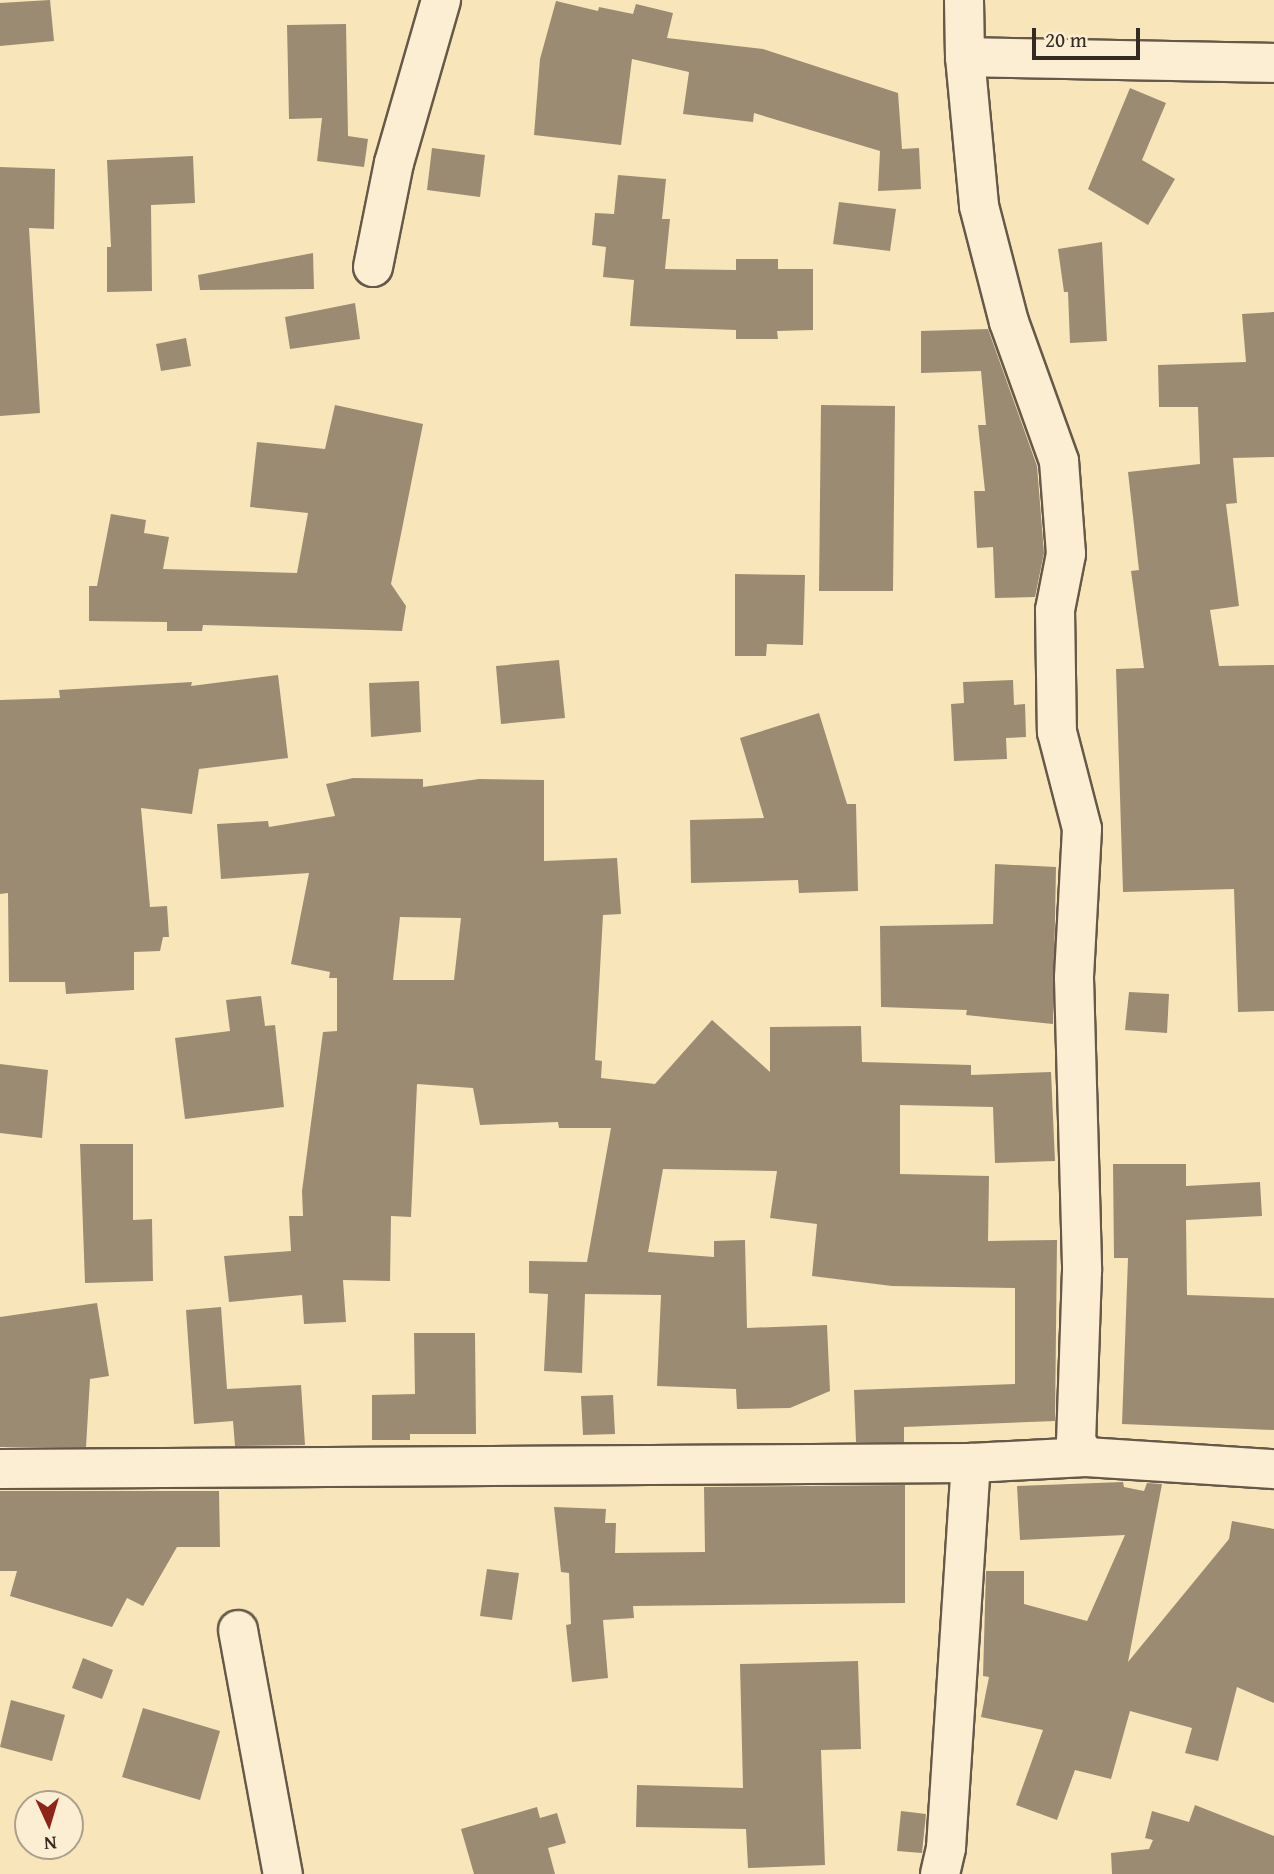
<!DOCTYPE html>
<html>
<head>
<meta charset="utf-8">
<style>
  body { margin:0 }
  #map { position:relative; width:1274px; height:1874px; overflow:hidden; background:#f9e5ba; font-family:"Gentium Book Plus",serif }
  div>[style] { position:absolute }
  .building>* { inset:0; background:#9b8b72 }
  .roads { filter:drop-shadow(2px 0 #665949) drop-shadow(-2px 0 #665949) drop-shadow(0 2px #665949) drop-shadow(0 -2px #665949) }
  .minor>* { height:38px; margin:-19px; padding:0 19px; transform-origin:19px; border-radius:19px; background:#fbeed2 }
  span { translate:-50% -50%; white-space:nowrap; text-align:center; line-height:1.15; -webkit-text-stroke:5px #fbeed2; paint-order:stroke }
  .north { position:absolute; left:14px; top:1790px; width:70px; height:70px; box-sizing:border-box; background:#fbeed2; border:2px solid #aca08c; border-radius:50%; rotate:176deg; font-size:19px; font-weight:700; line-height:28px; text-align:center; color:#352a23 }
  .north::after { content:''; display:block; margin:auto; width:24px; height:32px; background:#8f2418; clip-path:polygon(50% 0,100% 100%,50% 72%,0 100%) }
  .scale { position:absolute; left:1032px; top:28px; width:108px; height:32px; box-sizing:border-box; border:4px solid #352a23; border-top:0; padding-left:9px; font-size:21px; line-height:24px; white-space:nowrap; color:#352a23; -webkit-text-stroke:5px #fbeed2; paint-order:stroke }
</style>
</head>
<body>
<div id="map">
  <div class="building">
    <div style="clip-path:polygon(50px 0,54px 41px,0 46px,0 3px)"></div>
    <div style="clip-path:polygon(556px 1px,598px 11px,599px 7px,633px 14px,636px 4px,673px 13px,667px 38px,763px 49px,898px 93px,902px 149px,919px 148px,921px 189px,878px 191px,880px 151px,754px 113px,753px 122px,683px 114px,689px 72px,632px 59px,621px 145px,534px 135px,540px 59px)"></div>
    <div style="clip-path:polygon(346px 24px,348px 136px,368px 139px,364px 167px,317px 161px,322px 118px,289px 119px,287px 25px)"></div>
    <div style="clip-path:polygon(1130px 88px,1166px 103px,1142px 160px,1175px 179px,1148px 225px,1088px 189px)"></div>
    <div style="clip-path:polygon(432px 148px,485px 155px,480px 197px,427px 190px)"></div>
    <div style="clip-path:polygon(193px 156px,195px 203px,151px 205px,152px 291px,107px 292px,107px 247px,111px 247px,107px 160px)"></div>
    <div style="clip-path:polygon(0 167px,55px 169px,54px 229px,29px 228px,40px 413px,0 416px)"></div>
    <div style="clip-path:polygon(618px 175px,666px 179px,662px 219px,670px 219px,665px 269px,736px 270px,736px 259px,778px 259px,778px 269px,813px 269px,813px 330px,777px 331px,778px 339px,736px 339px,736px 330px,630px 326px,634px 280px,603px 277px,606px 247px,592px 245px,595px 213px,614px 214px)"></div>
    <div style="clip-path:polygon(839px 202px,896px 209px,890px 251px,833px 244px)"></div>
    <div style="clip-path:polygon(1102px 242px,1107px 341px,1070px 343px,1068px 292px,1064px 292px,1058px 249px)"></div>
    <div style="clip-path:polygon(313px 253px,314px 289px,200px 290px,198px 275px)"></div>
    <div style="clip-path:polygon(355px 303px,360px 339px,290px 349px,285px 317px)"></div>
    <div style="clip-path:polygon(1274px 312px,1274px 457px,1233px 458px,1237px 503px,1226px 504px,1239px 606px,1210px 610px,1219px 666px,1274px 665px,1274px 1011px,1238px 1012px,1234px 889px,1123px 892px,1116px 669px,1144px 668px,1131px 571px,1139px 570px,1128px 472px,1200px 464px,1198px 407px,1159px 407px,1158px 365px,1246px 362px,1242px 314px)"></div>
    <div style="clip-path:polygon(988px 329px,1037px 466px,1044px 553px,1035px 597px,995px 598px,993px 547px,977px 548px,974px 491px,985px 491px,978px 425px,986px 425px,981px 371px,921px 373px,921px 331px)"></div>
    <div style="clip-path:polygon(186px 338px,191px 366px,161px 371px,156px 344px)"></div>
    <div style="clip-path:polygon(335px 405px,423px 424px,391px 584px,406px 606px,402px 631px,203px 625px,202px 631px,167px 631px,167px 622px,89px 621px,89px 586px,97px 586px,111px 514px,146px 520px,144px 533px,169px 537px,163px 569px,297px 573px,308px 513px,250px 507px,257px 442px,325px 449px)"></div>
    <div style="clip-path:polygon(821px 405px,895px 406px,893px 591px,819px 591px)"></div>
    <div style="clip-path:polygon(735px 574px,805px 575px,803px 645px,767px 644px,766px 656px,735px 656px)"></div>
    <div style="clip-path:polygon(559px 660px,565px 718px,501px 724px,496px 666px)"></div>
    <div style="clip-path:polygon(278px 675px,288px 758px,199px 769px,192px 814px,141px 808px,150px 907px,167px 906px,169px 937px,163px 937px,160px 951px,134px 952px,134px 990px,66px 994px,65px 982px,9px 982px,8px 893px,0 894px,0 700px,60px 698px,59px 690px,192px 682px,191px 686px)"></div>
    <div style="clip-path:polygon(1013px 680px,1014px 705px,1025px 704px,1026px 737px,1006px 738px,1007px 759px,954px 761px,951px 704px,964px 703px,963px 682px)"></div>
    <div style="clip-path:polygon(419px 681px,421px 732px,371px 737px,369px 683px)"></div>
    <div style="clip-path:polygon(819px 713px,847px 804px,856px 804px,858px 891px,799px 893px,798px 880px,691px 883px,690px 820px,764px 818px,740px 738px)"></div>
    <div style="clip-path:polygon(evenodd,353px 778px,423px 779px,423px 787px,479px 779px,544px 780px,544px 861px,617px 858px,621px 914px,603px 915px,595px 1060px,602px 1061px,601px 1078px,655px 1084px,712px 1020px,770px 1072px,770px 1027px,861px 1026px,862px 1062px,971px 1065px,971px 1075px,1051px 1072px,1055px 1161px,995px 1163px,993px 1107px,900px 1105px,900px 1174px,989px 1176px,988px 1241px,1057px 1240px,1055px 1421px,904px 1427px,904px 1442px,856px 1442px,854px 1390px,1015px 1384px,1015px 1288px,892px 1286px,812px 1276px,817px 1224px,770px 1218px,777px 1171px,663px 1169px,648px 1252px,714px 1257px,714px 1241px,745px 1240px,747px 1328px,827px 1325px,830px 1391px,790px 1408px,737px 1409px,736px 1389px,657px 1386px,661px 1295px,585px 1294px,582px 1373px,544px 1371px,548px 1294px,529px 1293px,529px 1261px,587px 1262px,611px 1128px,559px 1128px,558px 1122px,480px 1125px,473px 1088px,417px 1084px,411px 1217px,391px 1216px,390px 1281px,343px 1280px,346px 1322px,304px 1324px,302px 1295px,229px 1302px,224px 1256px,291px 1251px,289px 1216px,303px 1216px,302px 1191px,323px 1032px,337px 1031px,337px 978px,329px 978px,330px 972px,291px 964px,309px 873px,221px 879px,217px 824px,268px 821px,269px 827px,335px 816px,326px 784px,353px 778px,400px 917px,461px 918px,454px 980px,393px 980px,400px 917px)"></div>
    <div style="clip-path:polygon(995px 864px,1056px 867px,1053px 1024px,966px 1015px,967px 1010px,881px 1007px,880px 926px,993px 924px)"></div>
    <div style="clip-path:polygon(1129px 992px,1169px 994px,1167px 1033px,1125px 1030px)"></div>
    <div style="clip-path:polygon(261px 996px,265px 1026px,275px 1025px,284px 1107px,185px 1119px,175px 1038px,230px 1031px,226px 1000px)"></div>
    <div style="clip-path:polygon(0 1064px,48px 1070px,42px 1138px,0 1133px)"></div>
    <div style="clip-path:polygon(80px 1144px,133px 1144px,133px 1220px,152px 1219px,153px 1281px,85px 1283px)"></div>
    <div style="clip-path:polygon(1113px 1164px,1186px 1164px,1186px 1186px,1260px 1182px,1262px 1216px,1186px 1220px,1187px 1295px,1274px 1298px,1274px 1430px,1122px 1424px,1128px 1258px,1114px 1258px)"></div>
    <div style="clip-path:polygon(97px 1303px,109px 1376px,90px 1379px,86px 1447px,0 1447px,0 1317px)"></div>
    <div style="clip-path:polygon(221px 1307px,227px 1389px,301px 1385px,305px 1445px,235px 1446px,233px 1421px,194px 1424px,186px 1310px)"></div>
    <div style="clip-path:polygon(414px 1333px,475px 1333px,476px 1434px,410px 1434px,410px 1440px,372px 1440px,372px 1395px,415px 1394px)"></div>
    <div style="clip-path:polygon(613px 1395px,615px 1434px,583px 1435px,581px 1396px)"></div>
    <div style="clip-path:polygon(1123px 1482px,1124px 1487px,1144px 1491px,1147px 1483px,1162px 1484px,1128px 1662px,1229px 1539px,1232px 1521px,1274px 1529px,1274px 1703px,1237px 1687px,1218px 1761px,1185px 1753px,1192px 1728px,1130px 1711px,1111px 1779px,1075px 1770px,1057px 1820px,1016px 1805px,1043px 1730px,981px 1717px,989px 1677px,983px 1676px,986px 1571px,1024px 1571px,1024px 1604px,1087px 1621px,1125px 1535px,1020px 1540px,1017px 1486px)"></div>
    <div style="clip-path:polygon(905px 1485px,905px 1603px,633px 1606px,634px 1618px,603px 1620px,608px 1678px,572px 1682px,566px 1625px,571px 1624px,569px 1573px,561px 1572px,554px 1507px,606px 1509px,605px 1523px,616px 1523px,615px 1553px,705px 1552px,704px 1487px)"></div>
    <div style="clip-path:polygon(0 1491px,219px 1491px,220px 1547px,177px 1547px,143px 1606px,127px 1598px,112px 1627px,10px 1596px,17px 1571px,0 1571px)"></div>
    <div style="clip-path:polygon(487px 1569px,519px 1573px,512px 1620px,480px 1616px)"></div>
    <div style="clip-path:polygon(83px 1658px,113px 1670px,102px 1699px,72px 1688px)"></div>
    <div style="clip-path:polygon(858px 1661px,861px 1749px,821px 1750px,825px 1865px,748px 1868px,746px 1829px,636px 1827px,637px 1785px,743px 1788px,740px 1664px)"></div>
    <div style="clip-path:polygon(11px 1700px,65px 1715px,52px 1761px,0 1747px)"></div>
    <div style="clip-path:polygon(143px 1708px,220px 1731px,200px 1800px,122px 1777px)"></div>
    <div style="clip-path:polygon(1195px 1805px,1274px 1836px,1274px 1874px,1112px 1874px,1111px 1853px,1149px 1849px,1153px 1840px,1145px 1838px,1152px 1811px,1189px 1822px)"></div>
    <div style="clip-path:polygon(537px 1807px,540px 1818px,557px 1813px,566px 1843px,548px 1848px,555px 1874px,474px 1874px,461px 1829px)"></div>
    <div style="clip-path:polygon(901px 1811px,926px 1814px,922px 1853px,897px 1851px)"></div>
  </div>
  <div class="roads">
    <div class="minor">
      <div style="left:964px;top:0;width:57px;rotate:89deg"></div>
      <div style="left:965px;top:57px;width:150px;rotate:84.6deg"></div>
      <div style="left:979px;top:206px;width:120px;rotate:75.5deg"></div>
      <div style="left:1009px;top:322px;width:148px;rotate:70.2deg"></div>
      <div style="left:1059px;top:461px;width:93px;rotate:85.7deg"></div>
      <div style="left:1066px;top:554px;width:57px;rotate:101.1deg"></div>
      <div style="left:1055px;top:610px;width:122px;rotate:89.1deg"></div>
      <div style="left:1057px;top:732px;width:100px;rotate:75.5deg"></div>
      <div style="left:1082px;top:829px;width:149px;rotate:93.1deg"></div>
      <div style="left:1074px;top:978px;width:293px;rotate:88.4deg"></div>
      <div style="left:1082px;top:1271px;width:171px;rotate:92deg"></div>
      <div style="left:1076px;top:1442px;width:18px;rotate:56deg"></div>
      <div style="left:965px;top:57px;width:309px;rotate:1.1deg"></div>
      <div style="left:373px;top:267px;width:106px;rotate:-78.6deg"></div>
      <div style="left:394px;top:163px;width:170px;rotate:-73.9deg"></div>
      <div style="left:0;top:1469px;width:971px;rotate:-0.35deg"></div>
      <div style="left:971px;top:1463px;width:115px;rotate:-3deg"></div>
      <div style="left:1086px;top:1457px;width:188px;rotate:3.7deg"></div>
      <div style="left:238px;top:1630px;width:248px;rotate:79.6deg"></div>
      <div style="left:940px;top:1874px;width:27px;rotate:-77deg"></div>
      <div style="left:946px;top:1848px;width:386px;rotate:-86.3deg"></div>
    </div>
  </div>
  <div class="north">N</div>
  <div class="scale">20 m</div>
</div>
</body>
</html>
